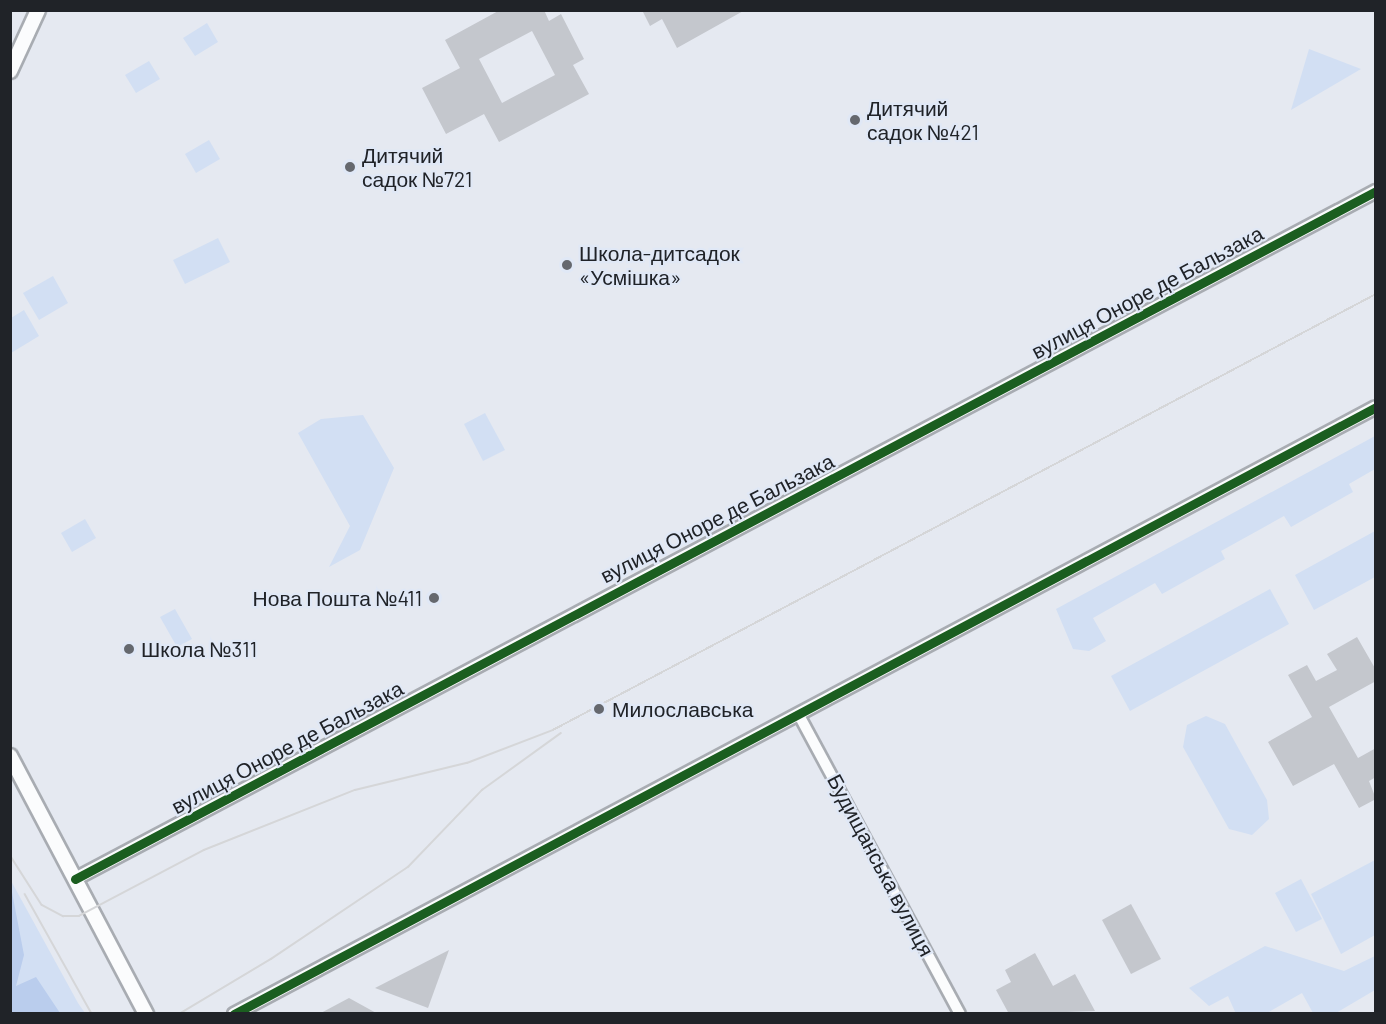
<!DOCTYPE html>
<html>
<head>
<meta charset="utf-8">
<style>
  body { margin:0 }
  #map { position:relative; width:1386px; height:1024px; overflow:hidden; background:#e5e9f1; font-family:Barlow,sans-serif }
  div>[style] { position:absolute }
  .green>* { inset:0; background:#d2dff3 }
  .forest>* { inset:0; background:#bacded }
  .building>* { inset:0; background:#c4c7cd }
  .roads { filter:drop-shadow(2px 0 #a8acb2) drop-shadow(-2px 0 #a8acb2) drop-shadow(0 2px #a8acb2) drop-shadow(0 -2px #a8acb2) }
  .minor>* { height:10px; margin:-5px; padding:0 5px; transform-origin:5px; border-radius:5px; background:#fbfcfd }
  .tertiary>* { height:12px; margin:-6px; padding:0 6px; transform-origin:6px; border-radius:6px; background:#fbfcfd }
  .secondary>* { height:14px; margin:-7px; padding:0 7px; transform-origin:7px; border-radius:7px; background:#fbfcfd }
  .tram>* { height:1.5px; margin:-0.75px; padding:0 0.75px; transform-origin:0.75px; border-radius:0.75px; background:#d5d6d8 }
  .cycleway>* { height:9px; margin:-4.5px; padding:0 4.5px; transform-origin:4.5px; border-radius:4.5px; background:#1b5e20 }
  .dots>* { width:16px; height:16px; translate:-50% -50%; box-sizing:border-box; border:3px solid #e0e8f6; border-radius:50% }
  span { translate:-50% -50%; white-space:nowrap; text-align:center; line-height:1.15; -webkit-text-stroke:4.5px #e0e8f6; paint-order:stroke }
  .poi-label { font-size:21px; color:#202328 }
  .left { translate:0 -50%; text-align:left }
  .right { translate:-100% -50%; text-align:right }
  .street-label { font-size:21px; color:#202328 }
  .frame { position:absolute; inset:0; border:12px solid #202328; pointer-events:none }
</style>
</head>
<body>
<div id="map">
  <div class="green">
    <div style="clip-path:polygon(207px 23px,218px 42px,195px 56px,183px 38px)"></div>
    <div style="clip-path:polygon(1309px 49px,1361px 69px,1291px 110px)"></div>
    <div style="clip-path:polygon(149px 61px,160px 79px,136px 93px,125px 75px)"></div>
    <div style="clip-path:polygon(209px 140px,220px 159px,196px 173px,185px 154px)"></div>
    <div style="clip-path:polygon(218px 238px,230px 262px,185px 284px,173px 260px)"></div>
    <div style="clip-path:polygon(53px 276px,68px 303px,39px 320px,23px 293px)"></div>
    <div style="clip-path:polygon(24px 310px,39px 336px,11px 353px,11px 318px)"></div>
    <div style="clip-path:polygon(485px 413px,505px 450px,483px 461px,464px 424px)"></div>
    <div style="clip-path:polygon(363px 415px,394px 468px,360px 550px,329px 567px,350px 526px,298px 433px,321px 419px)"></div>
    <div style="clip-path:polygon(1375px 436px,1375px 469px,1349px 484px,1353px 492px,1291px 527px,1284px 516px,1221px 551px,1225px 559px,1162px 594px,1155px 583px,1093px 618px,1106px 641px,1089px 651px,1073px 649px,1056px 609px)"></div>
    <div style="clip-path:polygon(85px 519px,96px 538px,72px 552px,61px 533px)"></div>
    <div style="clip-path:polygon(1375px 531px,1375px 577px,1314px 610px,1295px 575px)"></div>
    <div style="clip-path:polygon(1270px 589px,1289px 624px,1130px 711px,1111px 676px)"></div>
    <div style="clip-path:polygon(175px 609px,192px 639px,177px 647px,160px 617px)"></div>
    <div style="clip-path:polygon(1206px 716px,1225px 724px,1267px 800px,1269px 819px,1252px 835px,1229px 829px,1183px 747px,1187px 725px)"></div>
    <div style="clip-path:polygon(1375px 860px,1375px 935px,1341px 954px,1311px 894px)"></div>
    <div style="clip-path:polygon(10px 879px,78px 1003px,85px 1013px,11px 1013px)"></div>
    <div style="clip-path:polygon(1301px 879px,1322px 919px,1296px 932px,1275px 893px)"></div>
    <div style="clip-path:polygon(1265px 946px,1344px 971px,1375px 956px,1375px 990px,1336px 1013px,1313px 1013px,1302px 993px,1267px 1013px,1236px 1014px,1228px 996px,1209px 1006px,1189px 988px)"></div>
  </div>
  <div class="forest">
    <div style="clip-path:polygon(11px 887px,24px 955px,16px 986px,36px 977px,60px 1013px,11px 1013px)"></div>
  </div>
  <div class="building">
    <div style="clip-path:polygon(evenodd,500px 10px,544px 10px,549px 21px,561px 14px,584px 59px,573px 65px,589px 94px,499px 142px,484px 114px,446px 134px,422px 88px,460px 68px,445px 40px,500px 10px,532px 31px,555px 75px,502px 103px,479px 59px,532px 31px)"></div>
    <div style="clip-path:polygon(642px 10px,745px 10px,677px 48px,662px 19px,650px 26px)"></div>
    <div style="clip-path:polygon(1357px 637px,1376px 670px,1376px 681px,1329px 707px,1358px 758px,1376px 748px,1376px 777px,1369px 781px,1376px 799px,1359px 808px,1334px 764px,1293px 786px,1268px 742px,1312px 717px,1288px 675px,1307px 665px,1316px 681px,1337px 670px,1327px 654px)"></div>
    <div style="clip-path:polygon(1131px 904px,1161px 959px,1131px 974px,1102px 920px)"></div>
    <div style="clip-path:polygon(449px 950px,428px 1008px,375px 988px)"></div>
    <div style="clip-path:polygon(1035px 953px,1053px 986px,1075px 974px,1095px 1011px,1009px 1014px,996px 990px,1011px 982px,1005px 970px)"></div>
    <div style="clip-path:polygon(349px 998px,378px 1014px,319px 1014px)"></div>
  </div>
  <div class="roads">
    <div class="minor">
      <div style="left:800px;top:717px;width:337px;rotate:61.7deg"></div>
    </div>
    <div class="tertiary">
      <div style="left:75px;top:879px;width:1472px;rotate:-27.87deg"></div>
      <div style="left:234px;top:1014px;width:1293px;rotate:-27.99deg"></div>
    </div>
    <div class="secondary">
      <div style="left:10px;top:71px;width:67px;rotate:-65.3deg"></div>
      <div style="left:10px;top:756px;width:292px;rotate:62.2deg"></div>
    </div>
  </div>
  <div class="tram">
    <div style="left:10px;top:855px;width:59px;rotate:57.4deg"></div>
    <div style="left:42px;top:905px;width:24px;rotate:28deg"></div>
    <div style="left:63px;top:916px;width:16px"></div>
    <div style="left:79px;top:916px;width:141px;rotate:-27.8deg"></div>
    <div style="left:204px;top:850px;width:162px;rotate:-21.7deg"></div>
    <div style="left:355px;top:790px;width:115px;rotate:-13.6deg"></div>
    <div style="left:467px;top:763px;width:92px;rotate:-21deg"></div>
    <div style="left:553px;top:730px;width:931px;rotate:-27.91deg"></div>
    <div style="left:25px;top:894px;width:137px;rotate:60.8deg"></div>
    <div style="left:179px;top:1014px;width:107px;rotate:-30.9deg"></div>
    <div style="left:271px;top:959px;width:165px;rotate:-33.9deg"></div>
    <div style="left:408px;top:867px;width:107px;rotate:-46.1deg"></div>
    <div style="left:482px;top:790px;width:97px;rotate:-35.8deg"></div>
  </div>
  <div class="cycleway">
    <div style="left:75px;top:879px;width:1472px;rotate:-27.87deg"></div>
    <div style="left:234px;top:1014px;width:1293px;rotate:-27.99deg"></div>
  </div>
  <div class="dots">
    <div style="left:855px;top:120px;background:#65686e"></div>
    <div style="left:350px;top:167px;background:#65686e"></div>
    <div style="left:567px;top:265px;background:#65686e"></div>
    <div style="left:434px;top:598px;background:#65686e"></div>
    <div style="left:129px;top:649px;background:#65686e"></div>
    <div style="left:599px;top:709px;background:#65686e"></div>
  </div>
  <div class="poi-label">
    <span class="left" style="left:867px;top:120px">Дитячий<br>садок №421</span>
    <span class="left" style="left:362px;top:167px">Дитячий<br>садок №721</span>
    <span class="left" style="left:579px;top:265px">Школа-дитсадок<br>«Усмішка»</span>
    <span class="right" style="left:422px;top:598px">Нова Пошта №411</span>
    <span class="left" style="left:141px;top:649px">Школа №311</span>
    <span class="left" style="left:612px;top:709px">Милославська</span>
  </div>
  <div class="street-label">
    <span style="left:1147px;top:292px;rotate:-28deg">вулиця Оноре де Бальзака</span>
    <span style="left:717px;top:518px;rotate:-27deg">вулиця Оноре де Бальзака</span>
    <span style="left:287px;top:747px;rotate:-28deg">вулиця Оноре де Бальзака</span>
    <span style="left:881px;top:865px;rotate:62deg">Будищанська вулиця</span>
  </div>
  <div class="frame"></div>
</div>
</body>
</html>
